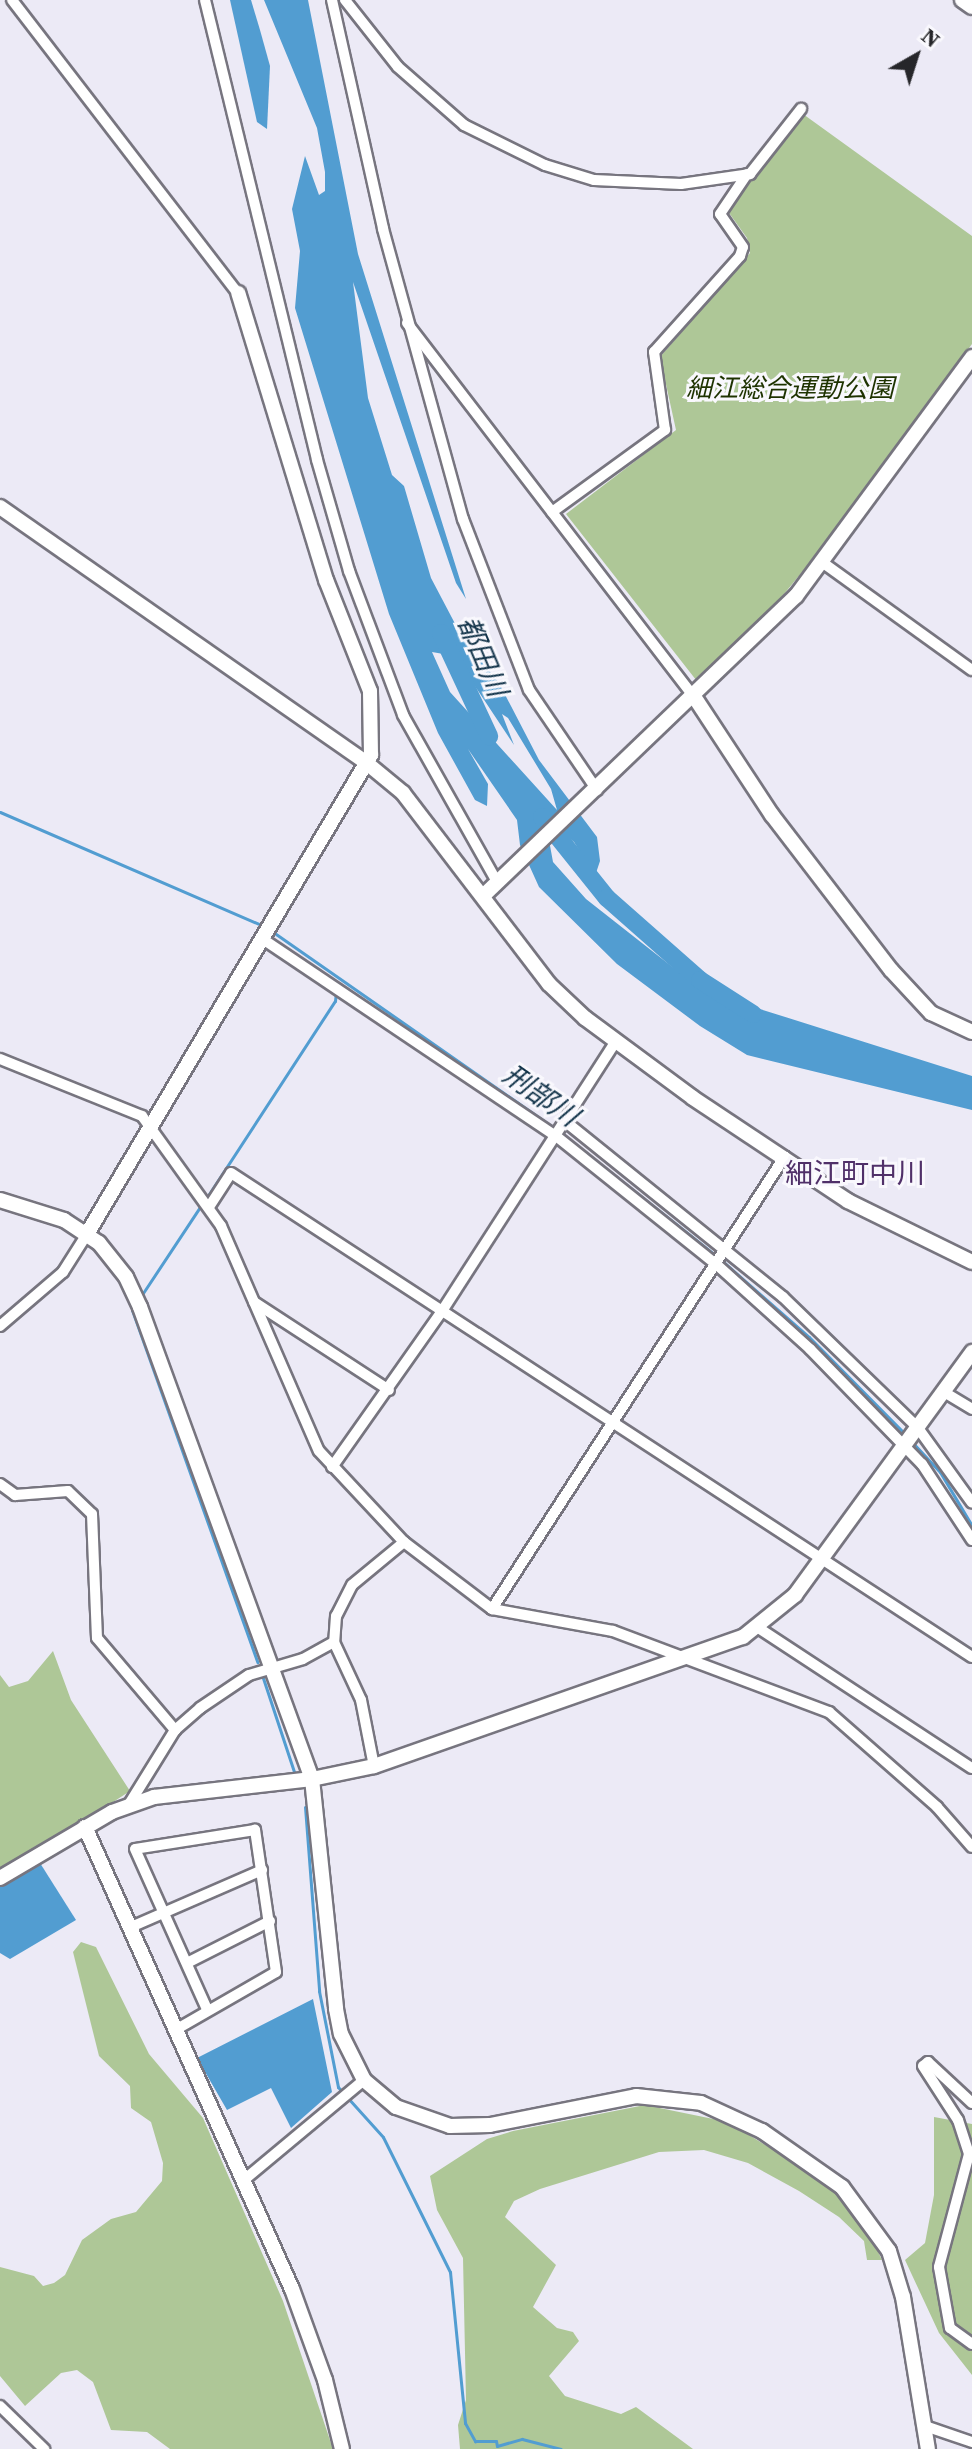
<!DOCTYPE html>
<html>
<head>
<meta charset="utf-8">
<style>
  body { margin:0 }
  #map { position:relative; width:972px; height:2449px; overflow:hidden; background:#eceaf6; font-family:"Source Serif 4","Noto Sans JP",serif }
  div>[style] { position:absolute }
  .green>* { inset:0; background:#aec797 }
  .water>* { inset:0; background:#529dd1 }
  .stream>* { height:3px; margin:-1.5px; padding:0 1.5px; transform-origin:1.5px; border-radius:1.5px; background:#529dd1 }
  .river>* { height:18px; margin:-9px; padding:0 9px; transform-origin:9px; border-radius:9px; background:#529dd1 }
  .roads { filter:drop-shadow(2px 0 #77757f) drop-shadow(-2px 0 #77757f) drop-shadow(0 2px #77757f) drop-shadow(0 -2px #77757f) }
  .street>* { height:10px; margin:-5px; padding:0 5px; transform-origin:5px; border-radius:5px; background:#fff }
  .secondary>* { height:14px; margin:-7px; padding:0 7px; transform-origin:7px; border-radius:7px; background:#fff }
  span { translate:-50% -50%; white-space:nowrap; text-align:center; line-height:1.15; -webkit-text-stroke:6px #f9f8fd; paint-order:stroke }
  .park-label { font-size:26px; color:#1e3300; font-style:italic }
  .water-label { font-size:28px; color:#13344a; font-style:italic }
  .neighbourhood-label { font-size:28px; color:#503069 }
  .north { position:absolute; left:876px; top:16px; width:80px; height:80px; -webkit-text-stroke:6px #f9f8fd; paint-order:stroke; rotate:39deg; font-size:22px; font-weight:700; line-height:32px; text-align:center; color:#26262a }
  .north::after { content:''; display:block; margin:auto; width:28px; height:36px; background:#26262a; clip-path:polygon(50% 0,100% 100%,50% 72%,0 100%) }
</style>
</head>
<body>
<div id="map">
  <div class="green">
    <div style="clip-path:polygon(803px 114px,972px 236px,972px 344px,820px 550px,748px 638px,700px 685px,566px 514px,676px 430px,660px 357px,750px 253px,747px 238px,727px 210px)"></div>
    <div style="clip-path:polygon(53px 1651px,71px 1700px,130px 1791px,0 1876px,0 1675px,9px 1687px,28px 1681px)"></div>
    <div style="clip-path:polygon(81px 1942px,96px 1947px,149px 2054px,203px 2118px,283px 2301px,333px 2449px,170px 2449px,147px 2432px,111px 2430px,93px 2382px,77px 2370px,61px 2373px,25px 2406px,0 2376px,0 2267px,34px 2276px,43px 2286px,54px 2283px,65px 2275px,82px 2240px,111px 2219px,136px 2212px,162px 2181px,163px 2163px,151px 2122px,131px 2108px,130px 2086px,99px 2056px,73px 1952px)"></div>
    <div style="clip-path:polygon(645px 2105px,728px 2122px,801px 2167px,835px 2191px,867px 2228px,882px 2260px,867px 2260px,864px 2241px,839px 2217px,799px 2191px,748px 2163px,704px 2150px,659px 2152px,540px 2189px,514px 2201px,505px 2217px,556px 2265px,533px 2307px,557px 2328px,573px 2332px,579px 2341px,549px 2376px,565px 2396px,621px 2414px,636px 2407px,693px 2449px,460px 2449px,458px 2425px,466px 2400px,463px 2258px,437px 2210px,430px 2176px,487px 2139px,513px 2131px)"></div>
    <div style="clip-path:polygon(934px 2117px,972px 2124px,972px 2375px,939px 2333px,905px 2260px,925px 2243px,934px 2195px)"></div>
  </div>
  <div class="water">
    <div style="clip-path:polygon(230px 0,251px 0,260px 30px,270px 66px,267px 129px,257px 122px)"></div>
    <div style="clip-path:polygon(evenodd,264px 0,308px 0,358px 254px,466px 599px,456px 583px,353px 282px,368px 398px,392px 475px,404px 486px,431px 578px,461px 635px,499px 683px,539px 760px,597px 837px,600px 861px,595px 876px,574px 842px,545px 818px,553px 862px,586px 899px,703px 991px,972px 1076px,972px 1110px,747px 1055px,700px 1026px,617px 964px,539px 887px,520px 845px,517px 820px,468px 749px,488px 784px,487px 806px,475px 800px,438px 733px,389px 614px,295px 308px,300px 251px,292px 209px,305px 156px,319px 195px,325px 191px,325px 172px,317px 128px,264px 0,432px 652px,455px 656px,514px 745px,502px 714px,508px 718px,551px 789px,557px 810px,450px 692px,432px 652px)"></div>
    <div style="clip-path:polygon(40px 1863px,76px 1920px,10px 1959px,0 1953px,0 1887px)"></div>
    <div style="clip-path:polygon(313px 1999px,332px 2092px,291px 2128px,271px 2088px,227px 2110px,197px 2058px)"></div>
  </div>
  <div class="stream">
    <div style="left:0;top:812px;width:287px;rotate:23.4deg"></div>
    <div style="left:273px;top:932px;width:344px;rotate:34.9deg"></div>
    <div style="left:561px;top:1133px;width:196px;rotate:38.4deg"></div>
    <div style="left:209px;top:1194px;width:230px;rotate:-56.9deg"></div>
    <div style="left:335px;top:1001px;width:10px;rotate:-84deg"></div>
    <div style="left:721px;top:1260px;width:117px;rotate:41.2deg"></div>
    <div style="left:809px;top:1337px;width:139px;rotate:45.3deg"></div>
    <div style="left:143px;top:1293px;width:103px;rotate:-56.5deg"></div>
    <div style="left:132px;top:1310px;width:374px;rotate:70.4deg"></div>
    <div style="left:912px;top:1442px;width:41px;rotate:47deg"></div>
    <div style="left:940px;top:1472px;width:63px;rotate:59.3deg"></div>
    <div style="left:262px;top:1675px;width:102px;rotate:71.7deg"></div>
    <div style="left:305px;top:1807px;width:185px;rotate:85.6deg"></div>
    <div style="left:319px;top:1991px;width:98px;rotate:78.8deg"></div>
    <div style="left:338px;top:2087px;width:67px;rotate:48deg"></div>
    <div style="left:383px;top:2137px;width:151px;rotate:63.6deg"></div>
    <div style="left:450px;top:2272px;width:152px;rotate:84.3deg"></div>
    <div style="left:465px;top:2423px;width:21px;rotate:61deg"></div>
    <div style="left:475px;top:2441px;width:21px"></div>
    <div style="left:496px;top:2441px;width:5px;rotate:79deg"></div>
    <div style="left:497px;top:2446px;width:26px;rotate:-16deg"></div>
    <div style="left:522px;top:2439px;width:40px;rotate:14.4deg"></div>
  </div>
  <div class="river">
    <div style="left:441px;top:633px;width:114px;rotate:65deg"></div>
    <div style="left:542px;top:817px;width:104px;rotate:51.3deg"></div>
    <div style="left:607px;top:898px;width:124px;rotate:41.4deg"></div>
    <div style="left:700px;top:980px;width:63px;rotate:32.7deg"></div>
  </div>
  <div class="roads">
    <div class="street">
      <div style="left:12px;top:0;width:370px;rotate:52.4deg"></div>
      <div style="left:205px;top:0;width:473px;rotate:76.3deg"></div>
      <div style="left:317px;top:460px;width:116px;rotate:73.9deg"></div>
      <div style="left:349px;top:571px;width:154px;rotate:69.4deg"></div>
      <div style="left:403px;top:715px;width:192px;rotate:60.6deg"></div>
      <div style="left:332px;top:0;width:235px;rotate:77.4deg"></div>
      <div style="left:383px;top:229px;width:301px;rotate:74.6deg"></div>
      <div style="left:463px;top:519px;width:183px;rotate:68.9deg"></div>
      <div style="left:529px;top:690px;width:121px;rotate:55.8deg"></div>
      <div style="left:345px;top:0;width:85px;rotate:51.7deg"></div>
      <div style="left:398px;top:67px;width:88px;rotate:41.3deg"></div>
      <div style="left:464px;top:125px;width:90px;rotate:26.3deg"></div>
      <div style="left:545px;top:165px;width:51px;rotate:17deg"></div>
      <div style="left:594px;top:180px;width:87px;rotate:2.6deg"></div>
      <div style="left:681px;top:184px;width:70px;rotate:-8.2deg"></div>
      <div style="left:750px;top:174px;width:83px;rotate:-51.9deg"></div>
      <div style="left:407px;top:323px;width:473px;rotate:52.5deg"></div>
      <div style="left:552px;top:512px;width:140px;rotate:-36deg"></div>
      <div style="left:665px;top:430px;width:79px;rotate:-98deg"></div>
      <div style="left:654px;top:352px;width:129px;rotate:-48.1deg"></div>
      <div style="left:740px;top:256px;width:9px;rotate:-72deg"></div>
      <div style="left:743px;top:247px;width:40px;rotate:-124.9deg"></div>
      <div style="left:720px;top:214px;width:48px;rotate:-56deg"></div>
      <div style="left:822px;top:562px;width:185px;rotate:35.8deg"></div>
      <div style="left:264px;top:940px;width:352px;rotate:33.9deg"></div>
      <div style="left:556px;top:1136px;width:205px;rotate:38.7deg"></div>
      <div style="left:716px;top:1264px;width:127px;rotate:42.1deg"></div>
      <div style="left:810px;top:1349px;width:161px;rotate:45.8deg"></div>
      <div style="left:922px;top:1464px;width:91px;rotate:56.7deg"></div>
      <div style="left:0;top:1059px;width:153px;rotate:21.9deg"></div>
      <div style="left:142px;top:1116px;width:135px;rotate:54.3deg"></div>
      <div style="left:221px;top:1226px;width:245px;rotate:66.5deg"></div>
      <div style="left:319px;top:1451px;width:125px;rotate:47deg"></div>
      <div style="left:404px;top:1542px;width:67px;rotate:140.4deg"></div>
      <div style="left:352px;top:1585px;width:35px;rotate:117deg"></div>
      <div style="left:336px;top:1616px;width:26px;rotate:94deg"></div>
      <div style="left:334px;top:1642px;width:64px;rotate:65deg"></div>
      <div style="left:361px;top:1700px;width:67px;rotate:78.9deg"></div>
      <div style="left:566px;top:1122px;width:279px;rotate:38.9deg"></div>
      <div style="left:783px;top:1297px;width:188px;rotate:44.1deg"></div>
      <div style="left:918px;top:1428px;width:92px;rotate:54.2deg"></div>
      <div style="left:209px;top:1207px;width:40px;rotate:-57.1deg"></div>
      <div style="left:231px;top:1173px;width:885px;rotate:33.15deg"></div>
      <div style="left:254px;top:1302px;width:161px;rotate:33.1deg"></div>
      <div style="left:0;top:1326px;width:83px;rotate:-40.6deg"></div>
      <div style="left:63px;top:1272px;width:45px;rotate:-57.7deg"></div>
      <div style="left:944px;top:1392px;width:33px;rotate:31deg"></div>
      <div style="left:332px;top:1467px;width:191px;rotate:-54.8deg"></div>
      <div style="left:442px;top:1311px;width:321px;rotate:-57.2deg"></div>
      <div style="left:0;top:1484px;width:19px;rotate:36deg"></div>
      <div style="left:15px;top:1495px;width:53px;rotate:-4.3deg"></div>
      <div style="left:68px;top:1491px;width:33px;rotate:44deg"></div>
      <div style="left:92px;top:1514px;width:124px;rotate:87.7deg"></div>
      <div style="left:97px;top:1638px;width:121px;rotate:49.7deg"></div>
      <div style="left:404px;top:1542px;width:111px;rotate:37.3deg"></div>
      <div style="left:492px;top:1609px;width:123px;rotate:10.3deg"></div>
      <div style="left:613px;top:1631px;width:231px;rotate:20.6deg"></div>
      <div style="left:829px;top:1712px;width:144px;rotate:41.3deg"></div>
      <div style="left:937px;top:1807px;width:53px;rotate:48.8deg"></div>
      <div style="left:492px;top:1609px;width:539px;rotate:-57.11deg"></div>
      <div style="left:757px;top:1627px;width:257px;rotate:33.3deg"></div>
      <div style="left:128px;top:1806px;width:89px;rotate:-58.3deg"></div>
      <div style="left:175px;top:1730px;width:33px;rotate:-41deg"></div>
      <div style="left:200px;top:1708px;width:59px;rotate:-34deg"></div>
      <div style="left:249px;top:1675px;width:56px;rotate:-16.5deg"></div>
      <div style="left:303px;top:1659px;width:35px;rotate:-29deg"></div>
      <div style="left:131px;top:1927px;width:143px;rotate:-23.5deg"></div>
      <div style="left:187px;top:1963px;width:93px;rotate:-26.8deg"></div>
      <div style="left:177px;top:2029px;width:114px;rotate:-29.9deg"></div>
      <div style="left:276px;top:1972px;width:144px;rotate:-98.4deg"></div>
      <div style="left:255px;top:1830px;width:121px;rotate:171deg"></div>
      <div style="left:135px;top:1849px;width:175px;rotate:65.8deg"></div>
      <div style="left:972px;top:2103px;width:60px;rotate:-137deg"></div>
      <div style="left:928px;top:2062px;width:6px;rotate:141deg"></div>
      <div style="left:923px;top:2066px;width:64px;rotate:57.1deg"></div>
      <div style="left:958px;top:2120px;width:36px;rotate:72deg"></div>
      <div style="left:969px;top:2154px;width:117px;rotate:104.9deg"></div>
      <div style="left:939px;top:2267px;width:62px;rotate:79.8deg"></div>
      <div style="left:950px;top:2328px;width:27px;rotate:36deg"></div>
      <div style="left:244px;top:2180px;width:156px;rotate:-39.8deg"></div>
      <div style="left:0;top:2406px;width:62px;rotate:44.3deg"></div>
      <div style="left:925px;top:2426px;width:50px;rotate:18.8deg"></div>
    </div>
    <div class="secondary">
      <div style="left:962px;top:0;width:12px;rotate:35deg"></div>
      <div style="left:0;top:507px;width:449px;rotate:34.9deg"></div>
      <div style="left:368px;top:764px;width:45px;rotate:39.6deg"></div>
      <div style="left:403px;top:793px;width:240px;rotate:52.6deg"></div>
      <div style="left:549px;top:984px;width:50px;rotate:43.4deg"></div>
      <div style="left:585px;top:1018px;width:134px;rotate:36.5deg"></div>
      <div style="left:693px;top:1098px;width:186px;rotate:33.6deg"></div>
      <div style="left:848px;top:1201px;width:138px;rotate:26.2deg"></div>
      <div style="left:695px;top:698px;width:140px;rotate:56.7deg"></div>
      <div style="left:772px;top:815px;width:195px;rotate:52.5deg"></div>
      <div style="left:891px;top:970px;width:59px;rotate:47.1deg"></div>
      <div style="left:931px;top:1013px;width:45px;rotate:24.9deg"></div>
      <div style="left:484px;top:895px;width:432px;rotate:-43.8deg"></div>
      <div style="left:796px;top:596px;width:297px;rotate:-53.6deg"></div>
      <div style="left:0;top:1200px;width:67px;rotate:17.4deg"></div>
      <div style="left:64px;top:1220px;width:42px;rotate:33.3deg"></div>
      <div style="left:99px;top:1243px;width:43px;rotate:51.5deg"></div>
      <div style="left:126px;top:1277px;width:33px;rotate:65deg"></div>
      <div style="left:140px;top:1307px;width:502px;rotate:69.98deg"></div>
      <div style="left:312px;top:1779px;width:231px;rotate:84deg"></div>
      <div style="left:336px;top:2009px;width:25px;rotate:79deg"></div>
      <div style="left:341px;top:2034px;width:51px;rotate:63.4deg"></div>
      <div style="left:364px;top:2080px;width:42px;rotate:40.2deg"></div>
      <div style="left:396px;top:2107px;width:57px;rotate:19.4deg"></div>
      <div style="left:450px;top:2126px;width:40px;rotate:-1.4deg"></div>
      <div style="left:490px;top:2125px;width:149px;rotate:-11.2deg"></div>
      <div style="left:636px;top:2096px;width:65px;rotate:6.1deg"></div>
      <div style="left:701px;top:2103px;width:67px;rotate:24.7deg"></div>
      <div style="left:762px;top:2131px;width:98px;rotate:35deg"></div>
      <div style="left:842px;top:2187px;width:79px;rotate:53.7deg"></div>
      <div style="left:889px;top:2251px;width:48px;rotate:73.1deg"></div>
      <div style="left:903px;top:2297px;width:154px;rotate:80.7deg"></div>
      <div style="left:87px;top:1234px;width:557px;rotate:-59.34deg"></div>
      <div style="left:371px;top:755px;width:64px;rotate:-90.9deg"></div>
      <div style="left:370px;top:691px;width:119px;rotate:-111.6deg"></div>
      <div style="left:326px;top:580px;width:300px;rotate:-107deg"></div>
      <div style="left:85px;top:1827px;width:506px;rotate:65.87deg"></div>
      <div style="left:292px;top:2289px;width:97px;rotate:70.1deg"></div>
      <div style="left:325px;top:2380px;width:71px;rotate:76.2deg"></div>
      <div style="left:0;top:1878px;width:130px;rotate:-30.5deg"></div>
      <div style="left:112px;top:1812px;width:45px;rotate:-19.7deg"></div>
      <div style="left:154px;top:1797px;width:159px;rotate:-6.5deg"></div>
      <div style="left:312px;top:1779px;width:63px;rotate:-11.8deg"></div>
      <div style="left:374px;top:1766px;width:391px;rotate:-19.3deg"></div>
      <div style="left:743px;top:1637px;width:67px;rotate:-38.9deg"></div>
      <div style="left:795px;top:1595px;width:301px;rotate:-53.9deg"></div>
    </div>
  </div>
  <div class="park-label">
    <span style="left:790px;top:389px">細江総合運動公園</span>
  </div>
  <div class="water-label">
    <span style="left:483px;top:656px;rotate:67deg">都田川</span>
    <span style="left:541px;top:1095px;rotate:35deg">刑部川</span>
  </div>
  <div class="neighbourhood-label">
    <span style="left:855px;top:1173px">細江町中川</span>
  </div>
  <div class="north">N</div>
</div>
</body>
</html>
